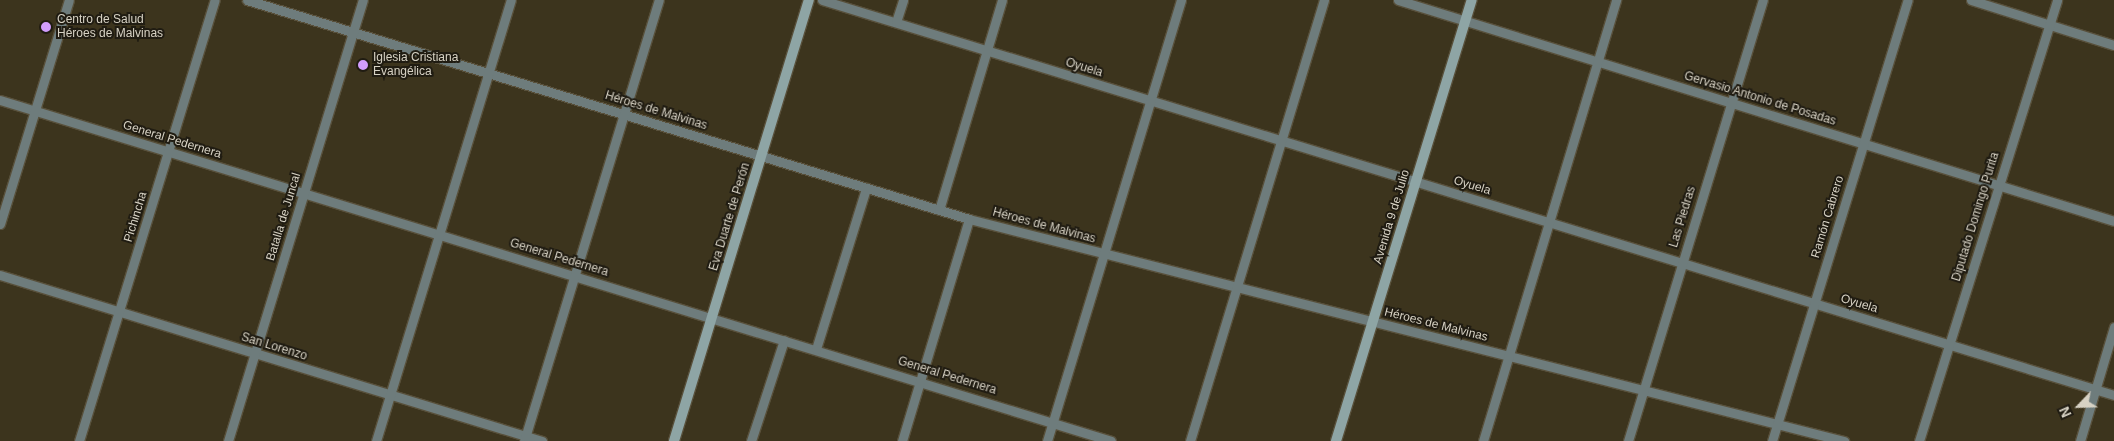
<!DOCTYPE html>
<html>
<head>
<meta charset="utf-8">
<style>
  body { margin:0 }
  #map { position:relative; width:2114px; height:441px; overflow:hidden; background:#3c341d; font-family:Arial,sans-serif }
  div>[style] { position:absolute }
  .roads { filter:drop-shadow(1px 0 #58503b) drop-shadow(-1px 0 #58503b) drop-shadow(0 1px #58503b) drop-shadow(0 -1px #58503b) }
  .street>* { height:9px; margin:-4.5px; padding:0 4.5px; transform-origin:4.5px; border-radius:4.5px; background:#6e7c7c }
  .secondary>* { height:10px; margin:-5px; padding:0 5px; transform-origin:5px; border-radius:5px; background:#8ea5a5 }
  .dots>* { width:14px; height:14px; translate:-50% -50%; box-sizing:border-box; border:2px solid #201c12; border-radius:50% }
  span { translate:-50% -50%; white-space:nowrap; text-align:center; line-height:1.15; -webkit-text-stroke:4px #201c12; paint-order:stroke }
  .poi-label { font-size:12px; color:#d7d2c4 }
  .left { translate:0 -50%; text-align:left }
  .street-label { font-size:12px; color:#d7d2c4 }
  .north { position:absolute; left:2054px; top:381px; width:50px; height:50px; -webkit-text-stroke:4px #201c12; paint-order:stroke; rotate:246deg; font-size:14px; font-weight:700; line-height:20px; text-align:center; color:#d7d2c4 }
  .north::after { content:''; display:block; margin:auto; width:18px; height:22px; background:#d7d2c4; clip-path:polygon(50% 0,100% 100%,50% 72%,0 100%) }
</style>
</head>
<body>
<div id="map">
  <div class="roads">
    <div class="street">
      <div style="left:247px;top:0;width:754px;rotate:16.87deg"></div>
      <div style="left:969px;top:219px;width:903px;rotate:14.24deg"></div>
      <div style="left:822px;top:0;width:1351px;rotate:17deg"></div>
      <div style="left:1398px;top:0;width:749px;rotate:17.15deg"></div>
      <div style="left:1971px;top:0;width:150px;rotate:17.5deg"></div>
      <div style="left:896px;top:22px;width:23px;rotate:-72deg"></div>
      <div style="left:0;top:100px;width:1162px;rotate:17.06deg"></div>
      <div style="left:939px;top:210px;width:219px;rotate:-73.3deg"></div>
      <div style="left:0;top:224px;width:234px;rotate:-72.9deg"></div>
      <div style="left:0;top:275px;width:567px;rotate:17.03deg"></div>
      <div style="left:816px;top:349px;width:169px;rotate:-72.7deg"></div>
      <div style="left:79px;top:441px;width:461px;rotate:-72.9deg"></div>
      <div style="left:228px;top:441px;width:461px;rotate:-73deg"></div>
      <div style="left:376px;top:441px;width:461px;rotate:-73deg"></div>
      <div style="left:524px;top:441px;width:461px;rotate:-73deg"></div>
      <div style="left:751px;top:441px;width:106px;rotate:-71.9deg"></div>
      <div style="left:902px;top:441px;width:232px;rotate:-73.2deg"></div>
      <div style="left:1047px;top:441px;width:461px;rotate:-73.1deg"></div>
      <div style="left:1190px;top:441px;width:461px;rotate:-73.1deg"></div>
      <div style="left:1483px;top:441px;width:461px;rotate:-73.2deg"></div>
      <div style="left:1628px;top:441px;width:461px;rotate:-73deg"></div>
      <div style="left:1772px;top:441px;width:461px;rotate:-72.9deg"></div>
      <div style="left:1919px;top:441px;width:462px;rotate:-72.6deg"></div>
      <div style="left:2080px;top:441px;width:119px;rotate:-73.4deg"></div>
    </div>
    <div class="secondary">
      <div style="left:674px;top:441px;width:461px;rotate:-73deg"></div>
      <div style="left:1336px;top:441px;width:461px;rotate:-72.9deg"></div>
    </div>
  </div>
  <div class="dots">
    <div style="left:46px;top:27px;background:#d29dfd"></div>
    <div style="left:363px;top:65px;background:#d29dfd"></div>
  </div>
  <div class="poi-label">
    <span class="left" style="left:57px;top:27px">Centro de Salud<br>Héroes de Malvinas</span>
    <span class="left" style="left:373px;top:65px">Iglesia Cristiana<br>Evangélica</span>
  </div>
  <div class="street-label">
    <span style="left:1084px;top:68px;rotate:17deg">Oyuela</span>
    <span style="left:1760px;top:99px;rotate:17deg">Gervasio Antonio de Posadas</span>
    <span style="left:656px;top:111px;rotate:17deg">Héroes de Malvinas</span>
    <span style="left:172px;top:140px;rotate:17deg">General Pedernera</span>
    <span style="left:1472px;top:186px;rotate:17deg">Oyuela</span>
    <span style="left:136px;top:217px;rotate:-73deg">Pichincha</span>
    <span style="left:284px;top:217px;rotate:-73deg">Batalla de Juncal</span>
    <span style="left:730px;top:217px;rotate:-73deg">Eva Duarte de Perón</span>
    <span style="left:1392px;top:217px;rotate:-73deg">Avenida 9 de Julio</span>
    <span style="left:1683px;top:217px;rotate:-73deg">Las Piedras</span>
    <span style="left:1828px;top:217px;rotate:-73deg">Ramón Cabrero</span>
    <span style="left:1976px;top:217px;rotate:-73deg">Diputado Domingo Purita</span>
    <span style="left:1044px;top:226px;rotate:15deg">Héroes de Malvinas</span>
    <span style="left:559px;top:258px;rotate:17deg">General Pedernera</span>
    <span style="left:1859px;top:304px;rotate:17deg">Oyuela</span>
    <span style="left:1436px;top:325px;rotate:14deg">Héroes de Malvinas</span>
    <span style="left:274px;top:347px;rotate:17deg">San Lorenzo</span>
    <span style="left:947px;top:376px;rotate:17deg">General Pedernera</span>
  </div>
  <div class="north">N</div>
</div>
</body>
</html>
